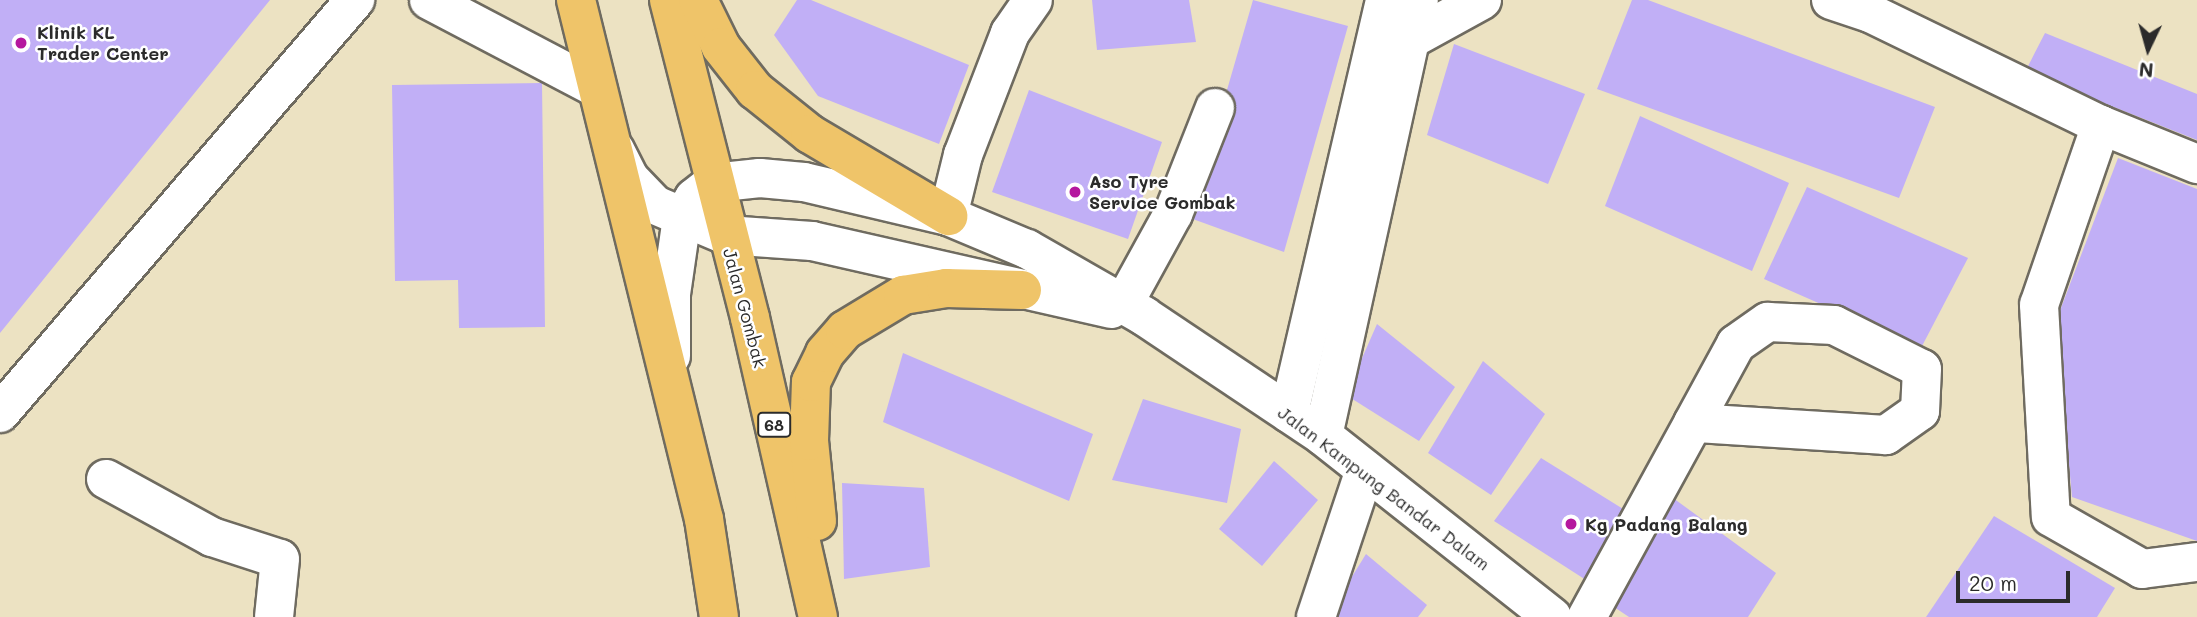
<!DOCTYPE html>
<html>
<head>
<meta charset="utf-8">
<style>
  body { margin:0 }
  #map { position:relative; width:2197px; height:617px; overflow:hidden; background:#ece2c2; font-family:Mali,sans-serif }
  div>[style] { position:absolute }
  .building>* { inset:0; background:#c1aff6 }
  .roads { filter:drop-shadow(2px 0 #6f6b60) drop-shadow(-2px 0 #6f6b60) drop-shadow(0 2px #6f6b60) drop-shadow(0 -2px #6f6b60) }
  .minor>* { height:38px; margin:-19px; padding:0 19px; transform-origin:19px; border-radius:19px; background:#fff }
  .major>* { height:38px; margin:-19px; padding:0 19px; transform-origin:19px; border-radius:19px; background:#efc469 }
  .dots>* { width:19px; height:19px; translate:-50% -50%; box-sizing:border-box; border:4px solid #fff; border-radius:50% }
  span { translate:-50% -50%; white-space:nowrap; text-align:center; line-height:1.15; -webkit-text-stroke:5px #fff; paint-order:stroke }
  .shield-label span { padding:2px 5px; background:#fff; border:2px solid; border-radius:5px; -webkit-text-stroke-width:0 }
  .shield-label { font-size:16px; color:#2b2b2b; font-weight:700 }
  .poi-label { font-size:18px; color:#2b2b2b; font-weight:700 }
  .left { translate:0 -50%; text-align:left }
  .street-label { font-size:18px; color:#2b2b2b }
  .north { position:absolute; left:2113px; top:14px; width:70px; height:70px; -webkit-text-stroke:5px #fff; paint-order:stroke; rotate:185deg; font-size:19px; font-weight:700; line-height:28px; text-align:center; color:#2b2b2b }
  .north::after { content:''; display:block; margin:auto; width:24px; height:32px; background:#2b2b2b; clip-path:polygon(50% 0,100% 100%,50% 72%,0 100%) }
  .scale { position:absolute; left:1956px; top:571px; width:114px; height:32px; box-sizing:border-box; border:4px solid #2b2b2b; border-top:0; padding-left:9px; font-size:21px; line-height:24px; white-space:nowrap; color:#2b2b2b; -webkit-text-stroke:5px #fff; paint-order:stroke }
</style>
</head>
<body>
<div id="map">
  <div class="building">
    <div style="clip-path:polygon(0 0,270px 0,0 333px)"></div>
    <div style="clip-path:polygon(797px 0,811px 0,969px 65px,939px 144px,818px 96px,774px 35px)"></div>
    <div style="clip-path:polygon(1092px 0,1189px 0,1196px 42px,1097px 50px)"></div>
    <div style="clip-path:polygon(1253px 0,1348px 26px,1284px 252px,1190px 218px)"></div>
    <div style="clip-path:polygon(1632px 0,1648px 0,1935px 107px,1899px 198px,1597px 89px)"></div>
    <div style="clip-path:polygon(2045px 33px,2197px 94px,2197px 140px,2025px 72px)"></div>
    <div style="clip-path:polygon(1454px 44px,1585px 94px,1548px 184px,1427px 135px)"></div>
    <div style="clip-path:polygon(542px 83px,545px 327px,459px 328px,458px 280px,395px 281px,392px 85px)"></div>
    <div style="clip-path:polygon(1029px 90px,1162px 142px,1128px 239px,992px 192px)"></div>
    <div style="clip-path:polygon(1640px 116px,1789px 183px,1752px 271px,1605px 206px)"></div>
    <div style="clip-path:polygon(2118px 158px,2197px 189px,2197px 541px,2072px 497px,2056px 321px)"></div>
    <div style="clip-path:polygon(1807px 187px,1968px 258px,1921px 348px,1764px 279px)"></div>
    <div style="clip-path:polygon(1377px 324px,1455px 387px,1419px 441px,1346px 395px)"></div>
    <div style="clip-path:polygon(903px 353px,1093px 434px,1069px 501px,883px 422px)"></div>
    <div style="clip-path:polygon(1483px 361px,1545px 414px,1491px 495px,1428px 453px)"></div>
    <div style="clip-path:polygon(1143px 399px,1241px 429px,1227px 503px,1112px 480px)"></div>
    <div style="clip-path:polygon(1541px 458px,1628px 512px,1586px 580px,1494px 521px)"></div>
    <div style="clip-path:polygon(1274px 461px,1318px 500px,1262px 566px,1219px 529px)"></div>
    <div style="clip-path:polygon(842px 483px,924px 488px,930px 567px,844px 579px)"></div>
    <div style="clip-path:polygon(1673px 498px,1776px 573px,1748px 617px,1629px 617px,1611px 605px)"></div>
    <div style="clip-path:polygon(1994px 516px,2115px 588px,2097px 617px,1926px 617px)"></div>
    <div style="clip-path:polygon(1366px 554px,1427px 605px,1418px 617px,1327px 617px)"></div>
  </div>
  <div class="roads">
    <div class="minor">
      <div style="left:429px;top:0;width:187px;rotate:27.7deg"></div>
      <div style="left:1831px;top:0;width:41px;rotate:18.4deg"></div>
      <div style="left:1870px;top:13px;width:257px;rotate:25.9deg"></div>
      <div style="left:2101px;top:125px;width:104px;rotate:22.1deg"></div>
      <div style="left:1393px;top:37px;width:18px;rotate:6deg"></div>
      <div style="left:1411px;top:39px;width:81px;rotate:-28.8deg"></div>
      <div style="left:2101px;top:125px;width:190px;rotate:109deg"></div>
      <div style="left:2039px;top:305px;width:212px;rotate:86.8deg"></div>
      <div style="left:2051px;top:517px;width:105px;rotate:29.7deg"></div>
      <div style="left:2142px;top:569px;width:55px;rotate:-7.3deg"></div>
      <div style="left:615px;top:150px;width:31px;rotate:63deg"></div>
      <div style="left:629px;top:178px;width:37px;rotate:46deg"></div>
      <div style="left:655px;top:205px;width:77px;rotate:22.9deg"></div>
      <div style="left:726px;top:235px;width:86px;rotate:4deg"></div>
      <div style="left:812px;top:241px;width:307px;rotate:12.8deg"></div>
      <div style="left:948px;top:216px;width:63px;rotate:-76.2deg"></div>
      <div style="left:963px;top:155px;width:131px;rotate:-68.9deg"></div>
      <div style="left:1010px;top:33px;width:40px;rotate:-55.1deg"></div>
      <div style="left:1124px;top:303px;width:102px;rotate:-61.2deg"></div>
      <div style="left:1173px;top:214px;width:114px;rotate:-68.4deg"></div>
      <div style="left:671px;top:356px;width:62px;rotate:-90deg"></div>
      <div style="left:671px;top:294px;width:77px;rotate:-81.8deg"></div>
      <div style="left:682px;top:218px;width:23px;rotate:-59deg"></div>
      <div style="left:694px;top:198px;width:24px;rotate:-38deg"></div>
      <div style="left:713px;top:183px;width:47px;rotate:-6.1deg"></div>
      <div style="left:760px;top:178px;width:44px;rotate:5.2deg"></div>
      <div style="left:804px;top:182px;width:148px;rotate:13.3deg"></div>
      <div style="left:948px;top:216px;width:86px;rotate:22.7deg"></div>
      <div style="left:1027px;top:249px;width:135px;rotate:29.8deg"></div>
      <div style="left:1144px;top:316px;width:216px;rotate:33.8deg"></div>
      <div style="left:1323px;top:436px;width:292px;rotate:38.3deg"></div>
      <div style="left:0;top:413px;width:545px;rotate:-49.32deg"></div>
      <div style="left:1289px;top:413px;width:424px;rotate:-76.9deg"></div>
      <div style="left:1323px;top:436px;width:446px;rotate:-77.6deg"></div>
      <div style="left:106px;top:479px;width:121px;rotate:28.7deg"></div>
      <div style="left:212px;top:537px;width:71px;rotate:17.9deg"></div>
      <div style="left:280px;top:559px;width:58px;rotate:95.9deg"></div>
      <div style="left:1316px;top:617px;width:155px;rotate:-71.6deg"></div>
      <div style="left:1587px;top:617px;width:221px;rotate:-61.3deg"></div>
      <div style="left:1693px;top:423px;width:90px;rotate:-61.4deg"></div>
      <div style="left:1736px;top:344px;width:39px;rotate:-35deg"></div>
      <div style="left:1768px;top:322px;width:66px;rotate:2.6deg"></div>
      <div style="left:1834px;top:325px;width:98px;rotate:26.6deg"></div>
      <div style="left:1922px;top:369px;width:42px;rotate:92.7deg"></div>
      <div style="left:1920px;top:411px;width:42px;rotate:144.8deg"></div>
      <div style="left:1886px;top:435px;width:193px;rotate:-176.4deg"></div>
    </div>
    <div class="major">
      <div style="left:576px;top:0;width:535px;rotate:76.15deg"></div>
      <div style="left:704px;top:519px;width:99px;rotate:81.3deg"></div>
      <div style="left:669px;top:0;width:328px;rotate:75.7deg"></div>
      <div style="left:750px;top:318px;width:307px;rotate:77.2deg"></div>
      <div style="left:698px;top:0;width:52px;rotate:63.9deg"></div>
      <div style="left:721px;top:47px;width:55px;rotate:51.7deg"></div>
      <div style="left:755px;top:90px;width:70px;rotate:38.7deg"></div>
      <div style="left:810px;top:134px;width:161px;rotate:30.7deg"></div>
      <div style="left:817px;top:521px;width:80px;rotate:-95.7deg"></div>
      <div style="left:809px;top:441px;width:59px;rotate:-88.1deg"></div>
      <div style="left:811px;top:382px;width:32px;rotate:-64deg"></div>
      <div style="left:825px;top:353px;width:30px;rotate:-49deg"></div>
      <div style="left:845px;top:330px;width:68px;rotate:-31.1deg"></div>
      <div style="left:903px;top:295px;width:44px;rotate:-9.2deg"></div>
      <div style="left:946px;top:288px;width:76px;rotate:1.5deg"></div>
    </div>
  </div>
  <div class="dots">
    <div style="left:21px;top:43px;background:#b5179e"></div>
    <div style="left:1075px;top:192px;background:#b5179e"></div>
    <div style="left:1571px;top:524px;background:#b5179e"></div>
  </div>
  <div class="shield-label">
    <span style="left:774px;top:425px">68</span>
  </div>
  <div class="poi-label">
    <span class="left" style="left:37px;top:43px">Klinik KL<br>Trader Center</span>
    <span class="left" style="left:1089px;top:192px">Aso Tyre<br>Service Gombak</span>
    <span class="left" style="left:1585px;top:524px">Kg Padang Balang</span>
  </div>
  <div class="street-label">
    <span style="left:745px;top:308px;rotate:75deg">Jalan Gombak</span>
    <span style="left:1384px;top:488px;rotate:37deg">Jalan Kampung Bandar Dalam</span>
  </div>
  <div class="north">N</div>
  <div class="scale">20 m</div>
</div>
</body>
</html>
